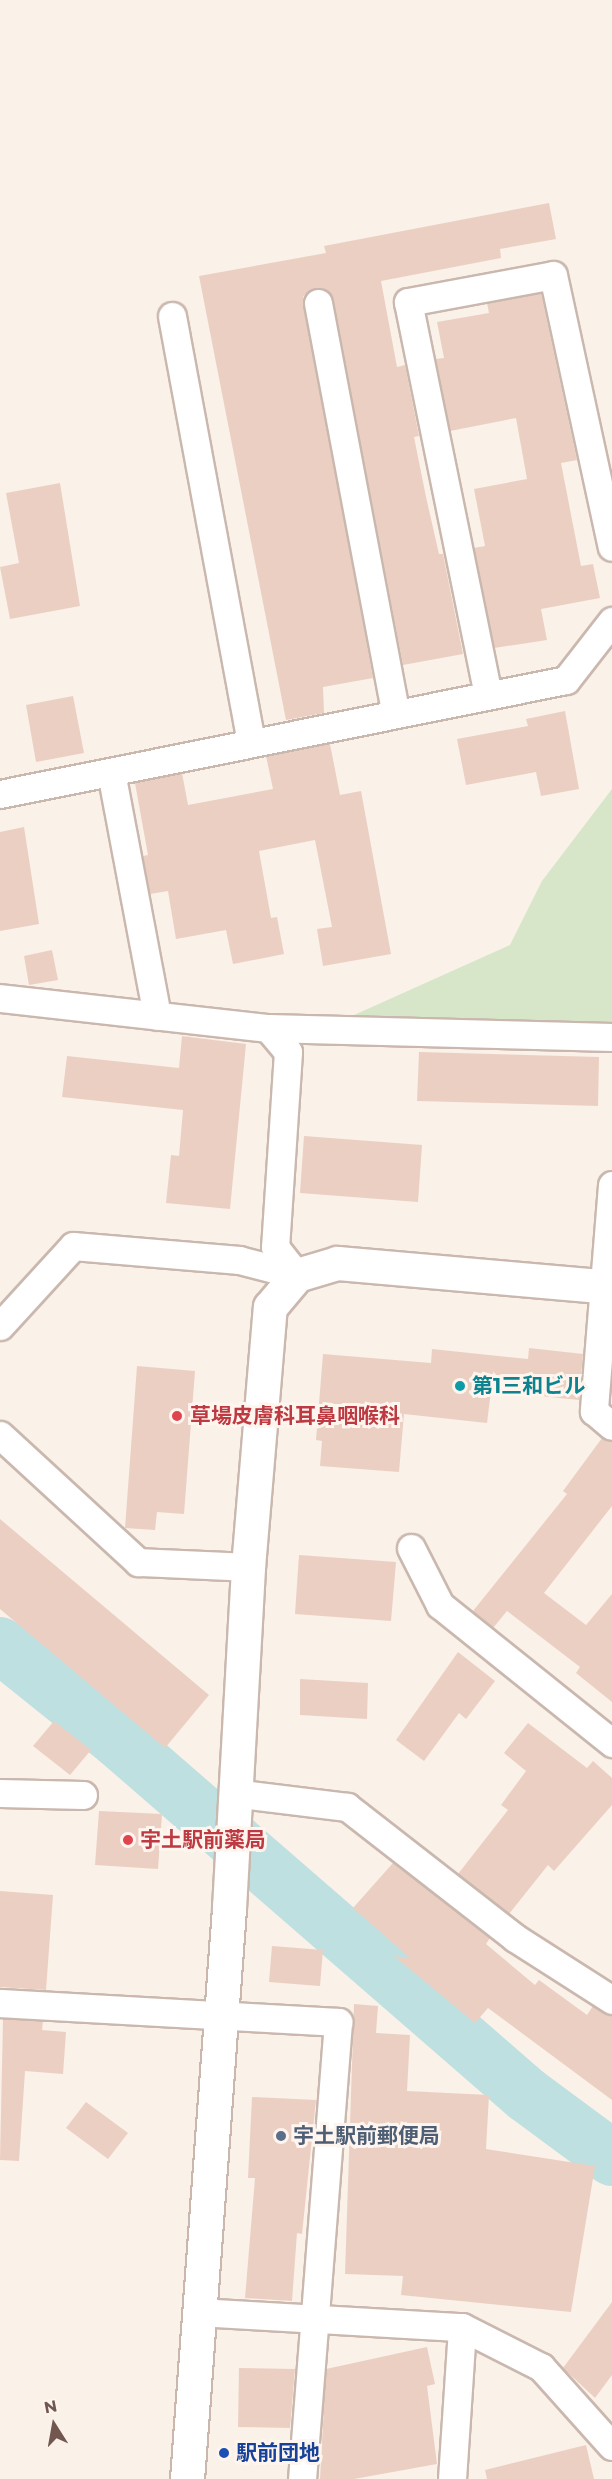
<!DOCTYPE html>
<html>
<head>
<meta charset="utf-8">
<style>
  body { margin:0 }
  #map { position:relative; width:612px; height:2479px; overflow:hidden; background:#faf1e8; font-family:Montserrat,"Noto Sans JP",sans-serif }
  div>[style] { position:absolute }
  .green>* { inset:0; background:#d7e6c8 }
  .river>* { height:56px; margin:-28px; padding:0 28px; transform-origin:28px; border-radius:28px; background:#bfe0e1 }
  .building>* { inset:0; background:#eccfc3 }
  .roads { filter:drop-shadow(2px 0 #cab8af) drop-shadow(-2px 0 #cab8af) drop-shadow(0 2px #cab8af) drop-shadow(0 -2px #cab8af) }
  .minor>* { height:27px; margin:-13.5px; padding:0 13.5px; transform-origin:13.5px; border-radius:13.5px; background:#fff }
  .tertiary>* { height:33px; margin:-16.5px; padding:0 16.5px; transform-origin:16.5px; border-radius:16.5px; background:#fff }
  .dots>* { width:16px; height:16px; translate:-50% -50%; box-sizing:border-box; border:3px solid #fdf5ee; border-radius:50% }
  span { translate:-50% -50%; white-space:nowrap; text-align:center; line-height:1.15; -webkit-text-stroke:6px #fdf5ee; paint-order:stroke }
  .culture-label { font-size:21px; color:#0d838f; font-weight:700 }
  .left { translate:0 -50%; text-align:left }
  .health-label { font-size:21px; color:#be3a42; font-weight:700 }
  .service-label { font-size:21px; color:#4e5e75; font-weight:700 }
  .transit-label { font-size:21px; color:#164399; font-weight:700 }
  .north { position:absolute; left:24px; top:2395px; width:60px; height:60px; -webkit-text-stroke:4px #fdf5ee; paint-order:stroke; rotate:349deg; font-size:16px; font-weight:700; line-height:24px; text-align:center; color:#71574f }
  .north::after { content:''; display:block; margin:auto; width:21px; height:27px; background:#71574f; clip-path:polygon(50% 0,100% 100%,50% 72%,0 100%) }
</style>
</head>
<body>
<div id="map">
  <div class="green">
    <div style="clip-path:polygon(612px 789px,612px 1037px,323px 1029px,510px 945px,542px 881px)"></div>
  </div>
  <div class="river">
    <div style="left:0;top:1645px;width:150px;rotate:38.8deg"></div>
    <div style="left:117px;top:1739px;width:543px;rotate:40.97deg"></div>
    <div style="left:527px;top:2095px;width:106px;rotate:36.5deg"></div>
  </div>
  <div class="building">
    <div style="clip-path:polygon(549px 203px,556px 239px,500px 249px,501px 258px,381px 281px,397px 367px,405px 365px,419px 436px,414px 437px,426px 497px,439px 554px,443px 554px,463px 654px,403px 665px,333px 300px,323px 288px,308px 291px,303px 297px,373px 678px,323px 687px,324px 713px,286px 720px,199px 276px,326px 253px,324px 246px)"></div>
    <div style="clip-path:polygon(541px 293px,577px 460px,561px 463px,581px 566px,593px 564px,600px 598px,541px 609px,547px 640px,494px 648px,474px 548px,485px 546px,474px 489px,527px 479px,516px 418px,450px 431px,436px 359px,444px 358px,437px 322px,489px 313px,487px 303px)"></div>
    <div style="clip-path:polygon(60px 483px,80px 606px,10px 619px,0 567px,19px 563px,6px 493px)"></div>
    <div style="clip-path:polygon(73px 696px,84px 753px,36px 762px,26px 705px)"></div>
    <div style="clip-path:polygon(565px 711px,579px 789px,541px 796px,536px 772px,466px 785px,457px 739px,528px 726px,526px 719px)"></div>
    <div style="clip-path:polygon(330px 744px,340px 795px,361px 791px,391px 954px,323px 966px,317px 929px,332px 927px,315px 840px,259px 851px,271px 918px,277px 917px,284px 954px,233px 964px,226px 930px,176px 939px,168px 891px,150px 894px,143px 856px,148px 855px,135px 783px,182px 773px,188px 805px,273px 789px,266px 756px)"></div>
    <div style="clip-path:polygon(24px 827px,39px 924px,0 931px,0 832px)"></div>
    <div style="clip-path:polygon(52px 950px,58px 980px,29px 985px,24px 956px)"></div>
    <div style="clip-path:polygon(182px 1036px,246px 1044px,230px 1209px,166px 1203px,171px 1155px,179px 1156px,183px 1110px,62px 1097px,67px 1056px,179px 1068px)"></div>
    <div style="clip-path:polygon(419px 1052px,599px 1057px,598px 1106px,417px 1101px)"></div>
    <div style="clip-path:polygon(304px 1136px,422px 1145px,418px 1202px,300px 1193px)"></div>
    <div style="clip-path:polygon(529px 1348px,583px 1354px,579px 1400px,491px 1391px,487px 1423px,404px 1414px,399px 1472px,320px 1466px,322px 1441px,316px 1440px,323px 1354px,431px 1363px,432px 1349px,528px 1359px)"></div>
    <div style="clip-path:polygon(137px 1366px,195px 1371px,184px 1514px,157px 1512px,155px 1530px,125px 1528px)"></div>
    <div style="clip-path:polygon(602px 1438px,612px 1441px,612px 1506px,544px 1593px,586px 1625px,612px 1594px,612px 1702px,576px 1673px,580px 1667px,507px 1611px,493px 1628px,473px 1611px,567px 1494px,563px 1491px)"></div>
    <div style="clip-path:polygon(0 1519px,209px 1695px,165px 1748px,0 1609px)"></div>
    <div style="clip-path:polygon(299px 1555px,396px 1562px,391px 1621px,295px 1614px)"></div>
    <div style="clip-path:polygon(458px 1652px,495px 1681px,466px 1719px,459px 1713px,424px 1761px,396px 1740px)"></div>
    <div style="clip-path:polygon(300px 1679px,368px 1683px,367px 1719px,300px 1715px)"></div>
    <div style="clip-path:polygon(54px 1721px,91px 1750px,70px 1775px,33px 1746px)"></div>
    <div style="clip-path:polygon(528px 1723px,587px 1768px,593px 1761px,612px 1778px,612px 1805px,554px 1871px,548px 1865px,509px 1914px,458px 1874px,508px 1810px,501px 1805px,526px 1771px,504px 1753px)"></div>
    <div style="clip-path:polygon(99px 1811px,162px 1814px,158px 1869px,95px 1865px)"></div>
    <div style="clip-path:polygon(393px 1863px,490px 1938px,486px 1944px,535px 1985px,539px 1980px,587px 2015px,593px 2006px,612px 2016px,612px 2100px,488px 2008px,475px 2023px,394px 1956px,410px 1958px,353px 1908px)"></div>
    <div style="clip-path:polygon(0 1891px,53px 1895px,46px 1990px,0 1987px)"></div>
    <div style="clip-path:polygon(272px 1946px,323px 1950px,320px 1986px,269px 1982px)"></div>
    <div style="clip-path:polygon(354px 2004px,378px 2006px,376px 2033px,410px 2035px,407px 2091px,489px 2095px,486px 2149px,595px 2166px,571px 2312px,401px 2295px,403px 2276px,345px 2274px)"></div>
    <div style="clip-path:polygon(3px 2019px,43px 2021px,42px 2030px,66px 2032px,63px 2074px,25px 2071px,19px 2161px,0 2160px)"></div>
    <div style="clip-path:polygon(252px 2097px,316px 2100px,302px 2234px,297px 2233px,292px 2301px,245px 2298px,255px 2178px,248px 2178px)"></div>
    <div style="clip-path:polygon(86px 2102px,128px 2133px,108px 2159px,66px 2128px)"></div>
    <div style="clip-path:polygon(612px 2302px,612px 2375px,595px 2398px,563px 2368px)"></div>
    <div style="clip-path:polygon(427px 2347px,435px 2384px,427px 2386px,437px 2464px,354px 2479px,320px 2479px,326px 2369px)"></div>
    <div style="clip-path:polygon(239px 2368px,295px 2369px,290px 2428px,238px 2427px)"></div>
    <div style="clip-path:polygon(586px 2445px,594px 2479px,487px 2479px,485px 2470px)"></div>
  </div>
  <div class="roads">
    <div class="minor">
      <div style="left:318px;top:303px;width:418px;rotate:79.3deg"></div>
      <div style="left:172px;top:316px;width:434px;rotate:79.5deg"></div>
      <div style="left:488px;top:695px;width:401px;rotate:-101.5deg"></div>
      <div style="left:408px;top:302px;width:147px;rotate:-10.5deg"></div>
      <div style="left:553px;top:275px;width:278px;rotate:77.8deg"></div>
      <div style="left:111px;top:772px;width:248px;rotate:79.3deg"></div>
      <div style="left:0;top:794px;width:577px;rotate:-11.39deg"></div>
      <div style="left:566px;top:680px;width:75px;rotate:-52.1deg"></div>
      <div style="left:0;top:998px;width:270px;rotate:6.4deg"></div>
      <div style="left:268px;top:1028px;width:344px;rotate:1.5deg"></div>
      <div style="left:268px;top:1028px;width:31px;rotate:50deg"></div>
      <div style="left:288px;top:1052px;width:195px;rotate:93.8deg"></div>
      <div style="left:275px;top:1247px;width:36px;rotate:52deg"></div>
      <div style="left:612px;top:1185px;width:227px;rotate:94.6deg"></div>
      <div style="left:594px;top:1411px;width:23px;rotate:40deg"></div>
      <div style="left:0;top:1326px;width:108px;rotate:-47.6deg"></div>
      <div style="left:73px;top:1246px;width:167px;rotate:4.8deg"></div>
      <div style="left:239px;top:1260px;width:60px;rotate:14.5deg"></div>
      <div style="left:0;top:1435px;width:188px;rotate:42.6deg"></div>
      <div style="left:138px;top:1562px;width:110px;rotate:2.6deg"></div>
      <div style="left:411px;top:1548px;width:64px;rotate:63deg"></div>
      <div style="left:440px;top:1605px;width:221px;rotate:38.7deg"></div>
      <div style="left:0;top:1793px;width:83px;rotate:1.4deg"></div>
      <div style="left:233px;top:1793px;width:115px;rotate:7deg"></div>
      <div style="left:347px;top:1807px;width:213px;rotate:37.9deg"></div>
      <div style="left:515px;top:1938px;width:115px;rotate:32.6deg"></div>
      <div style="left:0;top:2003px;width:339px;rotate:3.2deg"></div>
      <div style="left:338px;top:2022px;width:458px;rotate:94.5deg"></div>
      <div style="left:198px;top:2312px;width:264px;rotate:3.3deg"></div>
      <div style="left:462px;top:2327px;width:89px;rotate:26.9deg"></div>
      <div style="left:541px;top:2367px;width:106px;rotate:48.1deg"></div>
      <div style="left:452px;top:2479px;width:152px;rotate:-86.2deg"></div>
    </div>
    <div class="tertiary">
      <div style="left:187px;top:2479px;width:573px;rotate:-85.79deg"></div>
      <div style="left:229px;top:1908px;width:342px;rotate:-86.8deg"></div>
      <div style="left:248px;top:1567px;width:261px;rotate:-85.2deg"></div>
      <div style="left:270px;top:1307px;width:42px;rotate:-49.8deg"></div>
      <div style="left:297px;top:1275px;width:42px;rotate:-16.7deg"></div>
      <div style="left:337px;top:1263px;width:276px;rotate:5deg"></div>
    </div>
  </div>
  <div class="dots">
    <div style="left:460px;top:1386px;background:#0f9aa8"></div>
    <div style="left:177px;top:1416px;background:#e0444e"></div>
    <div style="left:128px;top:1840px;background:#e0444e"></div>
    <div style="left:281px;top:2136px;background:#5c6f8a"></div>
    <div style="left:224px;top:2453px;background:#1a4fb4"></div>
  </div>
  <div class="culture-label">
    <span class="left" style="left:472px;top:1386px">第1三和ビル</span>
  </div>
  <div class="health-label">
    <span class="left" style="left:190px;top:1416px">草場皮膚科耳鼻咽喉科</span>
    <span class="left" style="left:140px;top:1840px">宇土駅前薬局</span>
  </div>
  <div class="service-label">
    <span class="left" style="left:293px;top:2136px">宇土駅前郵便局</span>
  </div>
  <div class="transit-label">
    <span class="left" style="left:236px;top:2453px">駅前団地</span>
  </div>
  <div class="north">N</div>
</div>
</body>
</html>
